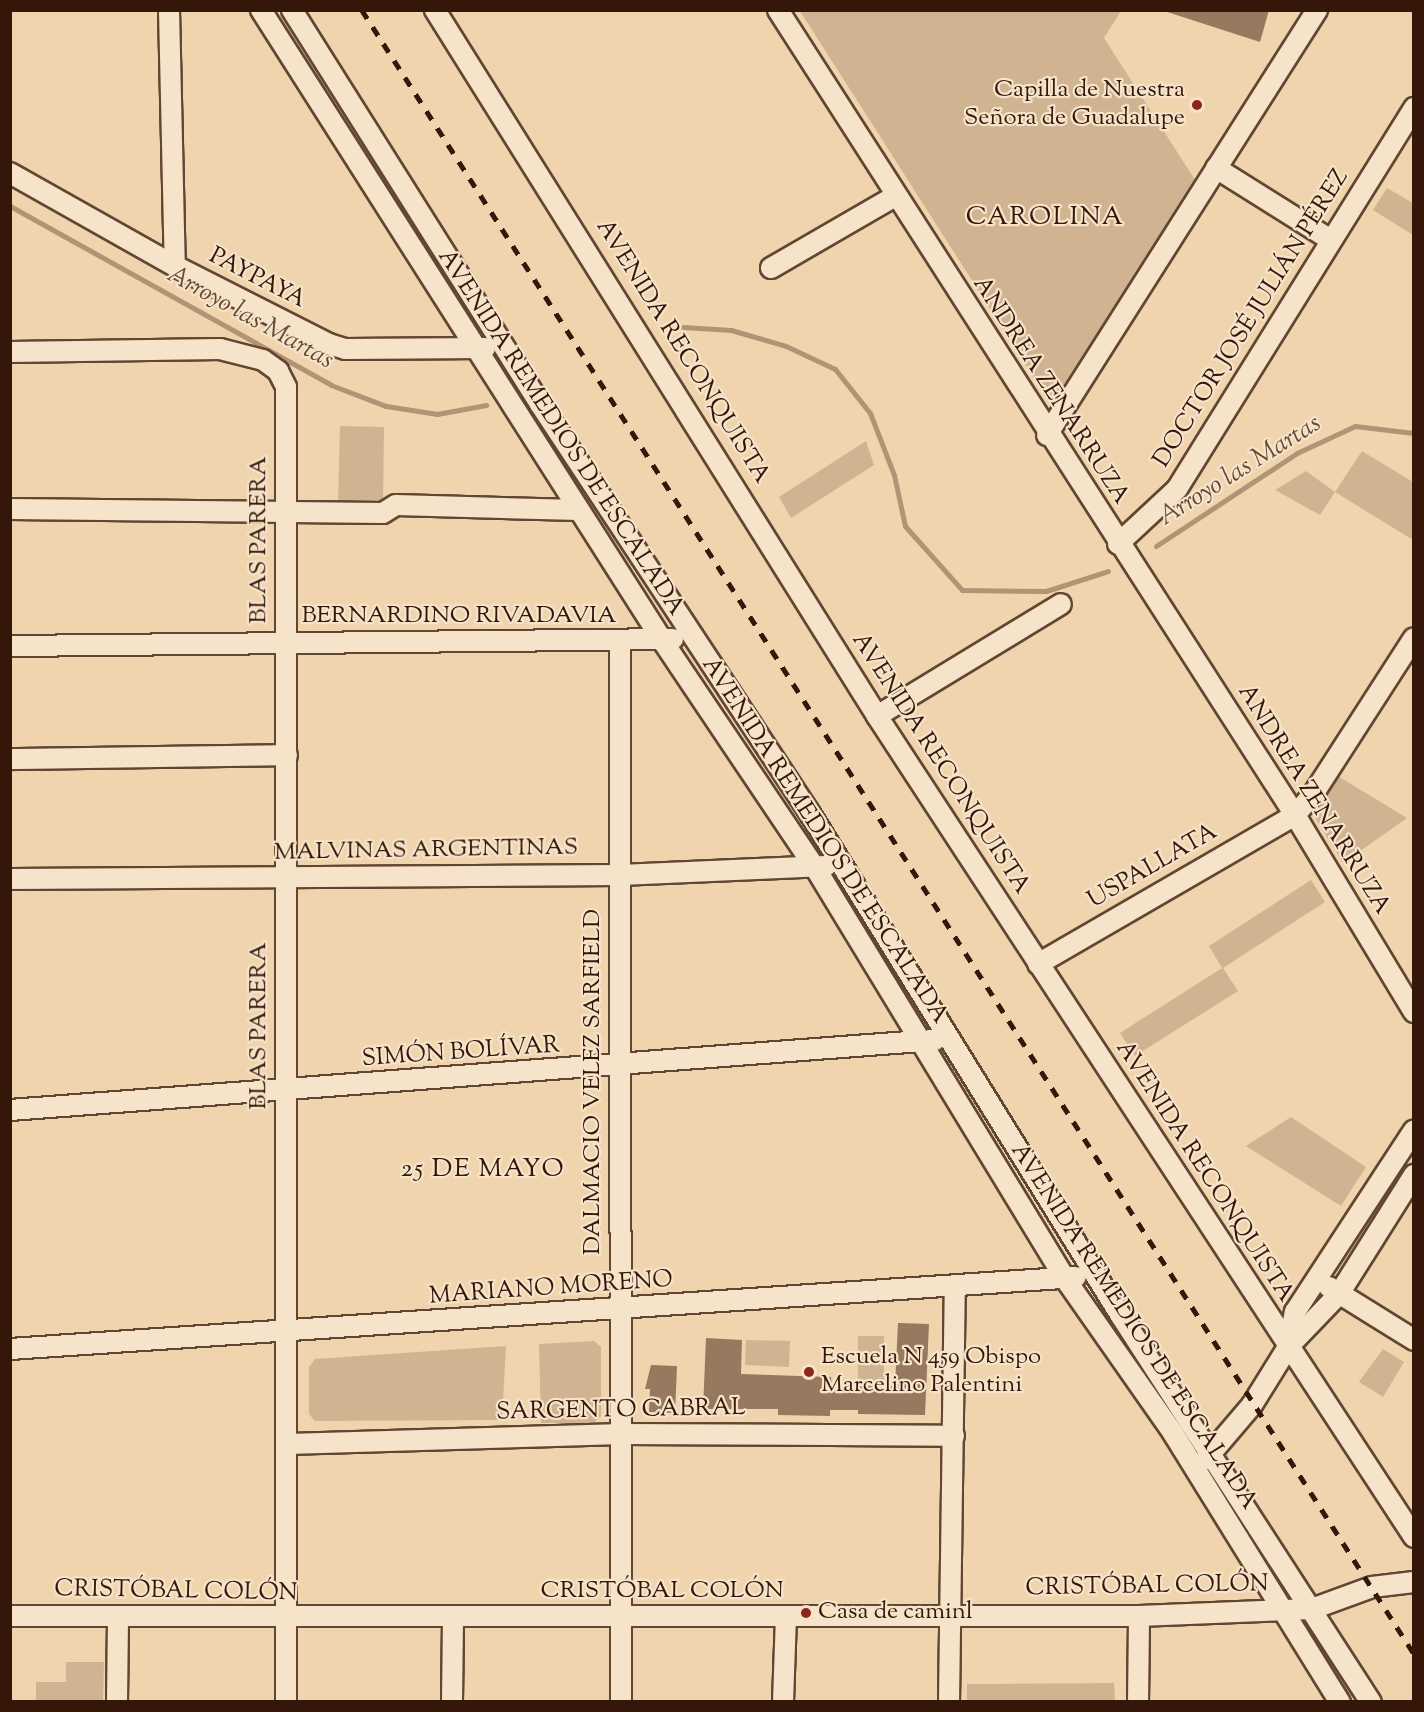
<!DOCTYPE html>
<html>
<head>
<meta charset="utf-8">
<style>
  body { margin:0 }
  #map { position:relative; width:1424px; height:1712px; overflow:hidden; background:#f0d4ad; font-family:"Sorts Mill Goudy",serif }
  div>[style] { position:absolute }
  .green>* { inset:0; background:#d0b491 }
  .stream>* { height:5px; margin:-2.5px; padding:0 2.5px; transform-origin:2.5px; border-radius:2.5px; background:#b09475 }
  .building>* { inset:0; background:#96795e }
  .roads { filter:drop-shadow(2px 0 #634632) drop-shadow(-2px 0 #634632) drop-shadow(0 2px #634632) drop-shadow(0 -2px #634632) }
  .minor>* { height:20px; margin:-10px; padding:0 10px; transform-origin:10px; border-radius:10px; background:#f5e3ca }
  .rail>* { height:4.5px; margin-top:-2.25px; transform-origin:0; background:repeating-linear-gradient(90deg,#341709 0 10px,transparent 0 20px) }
  .dots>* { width:16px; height:16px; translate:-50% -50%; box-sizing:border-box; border:3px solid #f5e3ca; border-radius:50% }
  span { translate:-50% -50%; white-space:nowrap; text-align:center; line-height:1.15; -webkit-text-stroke:4.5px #f5e3ca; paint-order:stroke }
  .poi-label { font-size:24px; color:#341709 }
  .right { translate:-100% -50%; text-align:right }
  .left { translate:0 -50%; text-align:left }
  .street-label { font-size:24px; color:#341709 }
  .neighbourhood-label { font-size:26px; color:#341709; letter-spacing:1.5px }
  .water-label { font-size:26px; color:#664934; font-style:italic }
  .frame { position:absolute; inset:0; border:12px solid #341709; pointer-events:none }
</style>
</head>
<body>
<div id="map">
  <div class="green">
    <div style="clip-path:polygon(800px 11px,1121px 11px,1104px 38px,1197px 183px,1054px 409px)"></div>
    <div style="clip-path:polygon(1387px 188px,1413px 203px,1413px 235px,1373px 210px)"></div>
    <div style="clip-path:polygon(340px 426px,384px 427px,383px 505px,338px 504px)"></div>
    <div style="clip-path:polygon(866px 441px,874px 465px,791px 518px,779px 497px)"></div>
    <div style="clip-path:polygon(1362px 451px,1413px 482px,1413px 540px,1335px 492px,1320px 515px,1275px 490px,1306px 471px,1335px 492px)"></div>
    <div style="clip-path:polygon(1336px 775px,1407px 818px,1343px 863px,1315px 818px,1315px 808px)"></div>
    <div style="clip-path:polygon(1311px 880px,1325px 902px,1223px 968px,1238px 991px,1135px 1056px,1120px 1033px,1222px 968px,1209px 946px)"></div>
    <div style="clip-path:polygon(1291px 1117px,1366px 1167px,1341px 1206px,1246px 1146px)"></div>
    <div style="clip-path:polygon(858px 1336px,884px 1336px,884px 1380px,858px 1380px)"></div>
    <div style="clip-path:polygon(746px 1340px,790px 1341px,789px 1367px,745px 1365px)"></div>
    <div style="clip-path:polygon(594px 1341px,601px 1347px,601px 1416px,594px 1423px,541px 1423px,539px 1344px)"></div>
    <div style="clip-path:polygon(506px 1346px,502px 1420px,315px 1421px,309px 1414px,309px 1367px,315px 1359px)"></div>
    <div style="clip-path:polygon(1383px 1349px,1404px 1362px,1383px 1397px,1359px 1382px)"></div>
    <div style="clip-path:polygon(66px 1662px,104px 1662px,103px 1701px,36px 1701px,36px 1682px,66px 1682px)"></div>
    <div style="clip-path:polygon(1114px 1683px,1115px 1701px,967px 1701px,967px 1684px)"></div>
  </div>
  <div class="stream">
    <div style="left:10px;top:206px;width:368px;rotate:29.1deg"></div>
    <div style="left:331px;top:385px;width:59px;rotate:20.9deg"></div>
    <div style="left:386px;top:406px;width:52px;rotate:8.9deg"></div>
    <div style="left:437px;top:414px;width:50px;rotate:-10.4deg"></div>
    <div style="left:683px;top:327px;width:48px;rotate:3.6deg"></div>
    <div style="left:731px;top:330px;width:57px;rotate:16.2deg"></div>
    <div style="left:786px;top:346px;width:54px;rotate:25.1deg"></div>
    <div style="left:835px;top:369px;width:56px;rotate:51.5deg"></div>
    <div style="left:870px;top:413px;width:66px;rotate:68.8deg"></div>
    <div style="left:894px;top:475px;width:52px;rotate:77.8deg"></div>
    <div style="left:905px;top:526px;width:86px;rotate:48.3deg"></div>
    <div style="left:962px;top:590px;width:84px;rotate:0.7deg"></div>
    <div style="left:1046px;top:591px;width:65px;rotate:-17.9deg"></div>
    <div style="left:1156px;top:546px;width:169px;rotate:-33.4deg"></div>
    <div style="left:1297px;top:453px;width:64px;rotate:-25deg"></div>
    <div style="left:1355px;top:426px;width:59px;rotate:6.8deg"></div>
  </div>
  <div class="building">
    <div style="clip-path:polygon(1161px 10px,1269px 10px,1260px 42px)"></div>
    <div style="clip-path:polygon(898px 1323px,929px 1324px,925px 1415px,858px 1414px,858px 1410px,830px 1410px,830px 1416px,778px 1415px,778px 1409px,703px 1409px,706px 1338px,742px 1340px,741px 1374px,831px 1377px,832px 1391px,858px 1391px,858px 1386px,895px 1386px)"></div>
    <div style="clip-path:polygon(651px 1365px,677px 1366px,675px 1413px,649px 1412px,650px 1389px,645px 1389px)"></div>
  </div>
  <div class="roads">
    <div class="minor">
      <div style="left:169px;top:10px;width:256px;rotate:88.7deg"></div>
      <div style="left:261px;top:10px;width:750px;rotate:57.52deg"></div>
      <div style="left:664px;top:643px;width:272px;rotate:56.1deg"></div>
      <div style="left:816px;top:869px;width:481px;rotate:58.7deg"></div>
      <div style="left:1066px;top:1280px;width:187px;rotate:55deg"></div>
      <div style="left:1173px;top:1433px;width:317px;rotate:58.2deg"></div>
      <div style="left:292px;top:10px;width:466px;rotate:57.8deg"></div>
      <div style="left:540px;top:404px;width:489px;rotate:56.6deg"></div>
      <div style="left:809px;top:812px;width:593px;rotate:58.24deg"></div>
      <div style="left:1121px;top:1316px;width:460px;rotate:57.1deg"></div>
      <div style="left:435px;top:10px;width:833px;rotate:57.95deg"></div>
      <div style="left:877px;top:716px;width:981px;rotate:56.81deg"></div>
      <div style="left:778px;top:10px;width:957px;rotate:57.29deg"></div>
      <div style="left:1295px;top:815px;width:230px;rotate:58.9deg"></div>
      <div style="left:1216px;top:168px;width:136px;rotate:32.1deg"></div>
      <div style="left:10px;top:173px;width:189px;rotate:29.4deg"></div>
      <div style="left:175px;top:266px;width:173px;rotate:26.9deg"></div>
      <div style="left:329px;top:344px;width:17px;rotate:17deg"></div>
      <div style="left:345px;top:349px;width:140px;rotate:-0.4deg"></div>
      <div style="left:771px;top:268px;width:143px;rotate:-30.1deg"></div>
      <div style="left:10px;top:352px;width:210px;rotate:-0.8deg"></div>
      <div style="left:220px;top:349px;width:44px;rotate:14.3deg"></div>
      <div style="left:263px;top:360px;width:19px;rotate:36deg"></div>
      <div style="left:278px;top:371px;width:18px;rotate:63deg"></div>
      <div style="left:286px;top:387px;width:1315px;rotate:90deg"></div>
      <div style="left:1047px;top:435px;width:504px;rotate:-57.57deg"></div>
      <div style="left:10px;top:509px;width:373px;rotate:0.6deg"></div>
      <div style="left:383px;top:513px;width:15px;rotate:-32deg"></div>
      <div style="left:396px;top:505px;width:183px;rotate:1.6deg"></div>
      <div style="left:1118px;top:544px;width:81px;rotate:-43deg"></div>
      <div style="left:1177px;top:489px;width:449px;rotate:-58.1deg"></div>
      <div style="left:620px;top:642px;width:1060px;rotate:89.95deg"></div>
      <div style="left:10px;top:646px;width:663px;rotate:-0.6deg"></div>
      <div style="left:877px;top:716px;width:215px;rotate:-31.3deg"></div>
      <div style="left:10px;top:759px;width:277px;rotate:-0.8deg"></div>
      <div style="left:10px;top:879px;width:610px;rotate:-0.38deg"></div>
      <div style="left:620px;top:875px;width:206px;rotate:-2.5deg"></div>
      <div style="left:1038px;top:964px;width:297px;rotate:-30.1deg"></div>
      <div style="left:1295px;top:815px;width:29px;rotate:-49deg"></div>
      <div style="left:1314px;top:793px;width:184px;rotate:-57.2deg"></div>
      <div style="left:10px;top:1110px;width:928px;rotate:-4.33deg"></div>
      <div style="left:1329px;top:1287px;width:100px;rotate:31.9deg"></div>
      <div style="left:1288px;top:1347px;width:36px;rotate:-79deg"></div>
      <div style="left:1295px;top:1312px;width:217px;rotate:-56.8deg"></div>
      <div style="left:10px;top:1349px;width:1068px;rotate:-3.86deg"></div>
      <div style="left:288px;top:1444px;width:334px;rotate:-1.7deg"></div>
      <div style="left:622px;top:1434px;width:332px;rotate:0.3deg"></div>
      <div style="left:1206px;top:1459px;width:71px;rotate:-49.6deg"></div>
      <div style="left:1252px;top:1405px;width:68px;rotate:-58.2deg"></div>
      <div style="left:1288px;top:1347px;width:74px;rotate:-46.1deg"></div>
      <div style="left:1339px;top:1294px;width:141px;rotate:-57.8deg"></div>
      <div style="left:10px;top:1616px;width:1129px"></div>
      <div style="left:1139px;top:1616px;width:173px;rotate:-2.3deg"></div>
      <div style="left:1312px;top:1609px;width:64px;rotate:-20.1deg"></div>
      <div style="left:1372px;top:1587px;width:42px;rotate:-6.8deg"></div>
      <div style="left:117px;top:1702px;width:84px;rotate:-89.3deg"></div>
      <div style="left:452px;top:1702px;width:84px;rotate:-89.3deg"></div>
      <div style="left:783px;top:1702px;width:84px;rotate:-88deg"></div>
      <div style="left:949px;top:1702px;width:416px;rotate:-89.2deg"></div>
      <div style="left:1138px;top:1702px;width:86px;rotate:-89.3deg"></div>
    </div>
  </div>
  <div class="rail">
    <div style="left:362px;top:10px;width:1952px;rotate:57.38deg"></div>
  </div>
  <div class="dots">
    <div style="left:1197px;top:105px;background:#8f2418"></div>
    <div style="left:809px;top:1372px;background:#8f2418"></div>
    <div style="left:806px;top:1613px;background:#8f2418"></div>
  </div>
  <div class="poi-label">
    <span class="right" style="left:1185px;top:105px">Capilla de Nuestra<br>Señora de Guadalupe</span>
    <span class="left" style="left:821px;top:1372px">Escuela N 459 Obispo<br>Marcelino Palentini</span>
    <span class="left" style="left:818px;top:1613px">Casa de caminl</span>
  </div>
  <div class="street-label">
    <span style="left:257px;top:279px;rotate:27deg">PAYPAYA</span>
    <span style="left:1252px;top:319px;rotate:-58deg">DOCTOR JOSÉ JULIÁN PÉREZ</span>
    <span style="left:682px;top:352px;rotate:58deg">AVENIDA RECONQUISTA</span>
    <span style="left:1050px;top:391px;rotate:57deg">ANDREA ZENARRUZA</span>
    <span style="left:560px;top:433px;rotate:57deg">AVENIDA REMEDIOS DE ESCALADA</span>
    <span style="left:260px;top:540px;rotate:-90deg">BLAS PARERA</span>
    <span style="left:459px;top:617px">BERNARDINO RIVADAVIA</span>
    <span style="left:940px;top:764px;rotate:57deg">AVENIDA RECONQUISTA</span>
    <span style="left:1313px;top:800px;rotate:58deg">ANDREA ZENARRUZA</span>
    <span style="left:824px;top:841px;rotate:57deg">AVENIDA REMEDIOS DE ESCALADA</span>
    <span style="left:426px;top:851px;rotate:-1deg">MALVINAS ARGENTINAS</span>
    <span style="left:1153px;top:867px;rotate:-30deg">USPALLATA</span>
    <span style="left:260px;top:1026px;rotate:-90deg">BLAS PARERA</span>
    <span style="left:461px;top:1053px;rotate:-4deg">SIMÓN BOLÍVAR</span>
    <span style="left:594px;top:1082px;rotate:-90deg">DALMACIO VELEZ SARFIELD</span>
    <span style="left:1204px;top:1172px;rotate:57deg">AVENIDA RECONQUISTA</span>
    <span style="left:551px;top:1289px;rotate:-4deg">MARIANO MORENO</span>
    <span style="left:1133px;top:1327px;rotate:57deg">AVENIDA REMEDIOS DE ESCALADA</span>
    <span style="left:621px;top:1411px;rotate:-1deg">SARGENTO CABRAL</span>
    <span style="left:1147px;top:1587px;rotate:-1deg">CRISTÓBAL COLÓN</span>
    <span style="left:176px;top:1592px;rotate:1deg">CRISTÓBAL COLÓN</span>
    <span style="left:662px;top:1592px">CRISTÓBAL COLÓN</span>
  </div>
  <div class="neighbourhood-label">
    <span style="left:1045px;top:218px">CAROLINA</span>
    <span style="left:483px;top:1170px">25 DE MAYO</span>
  </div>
  <div class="water-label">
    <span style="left:250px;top:318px;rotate:29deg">Arroyo las Martas</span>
    <span style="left:1240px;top:471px;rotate:-32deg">Arroyo las Martas</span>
  </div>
  <div class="frame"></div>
</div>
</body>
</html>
